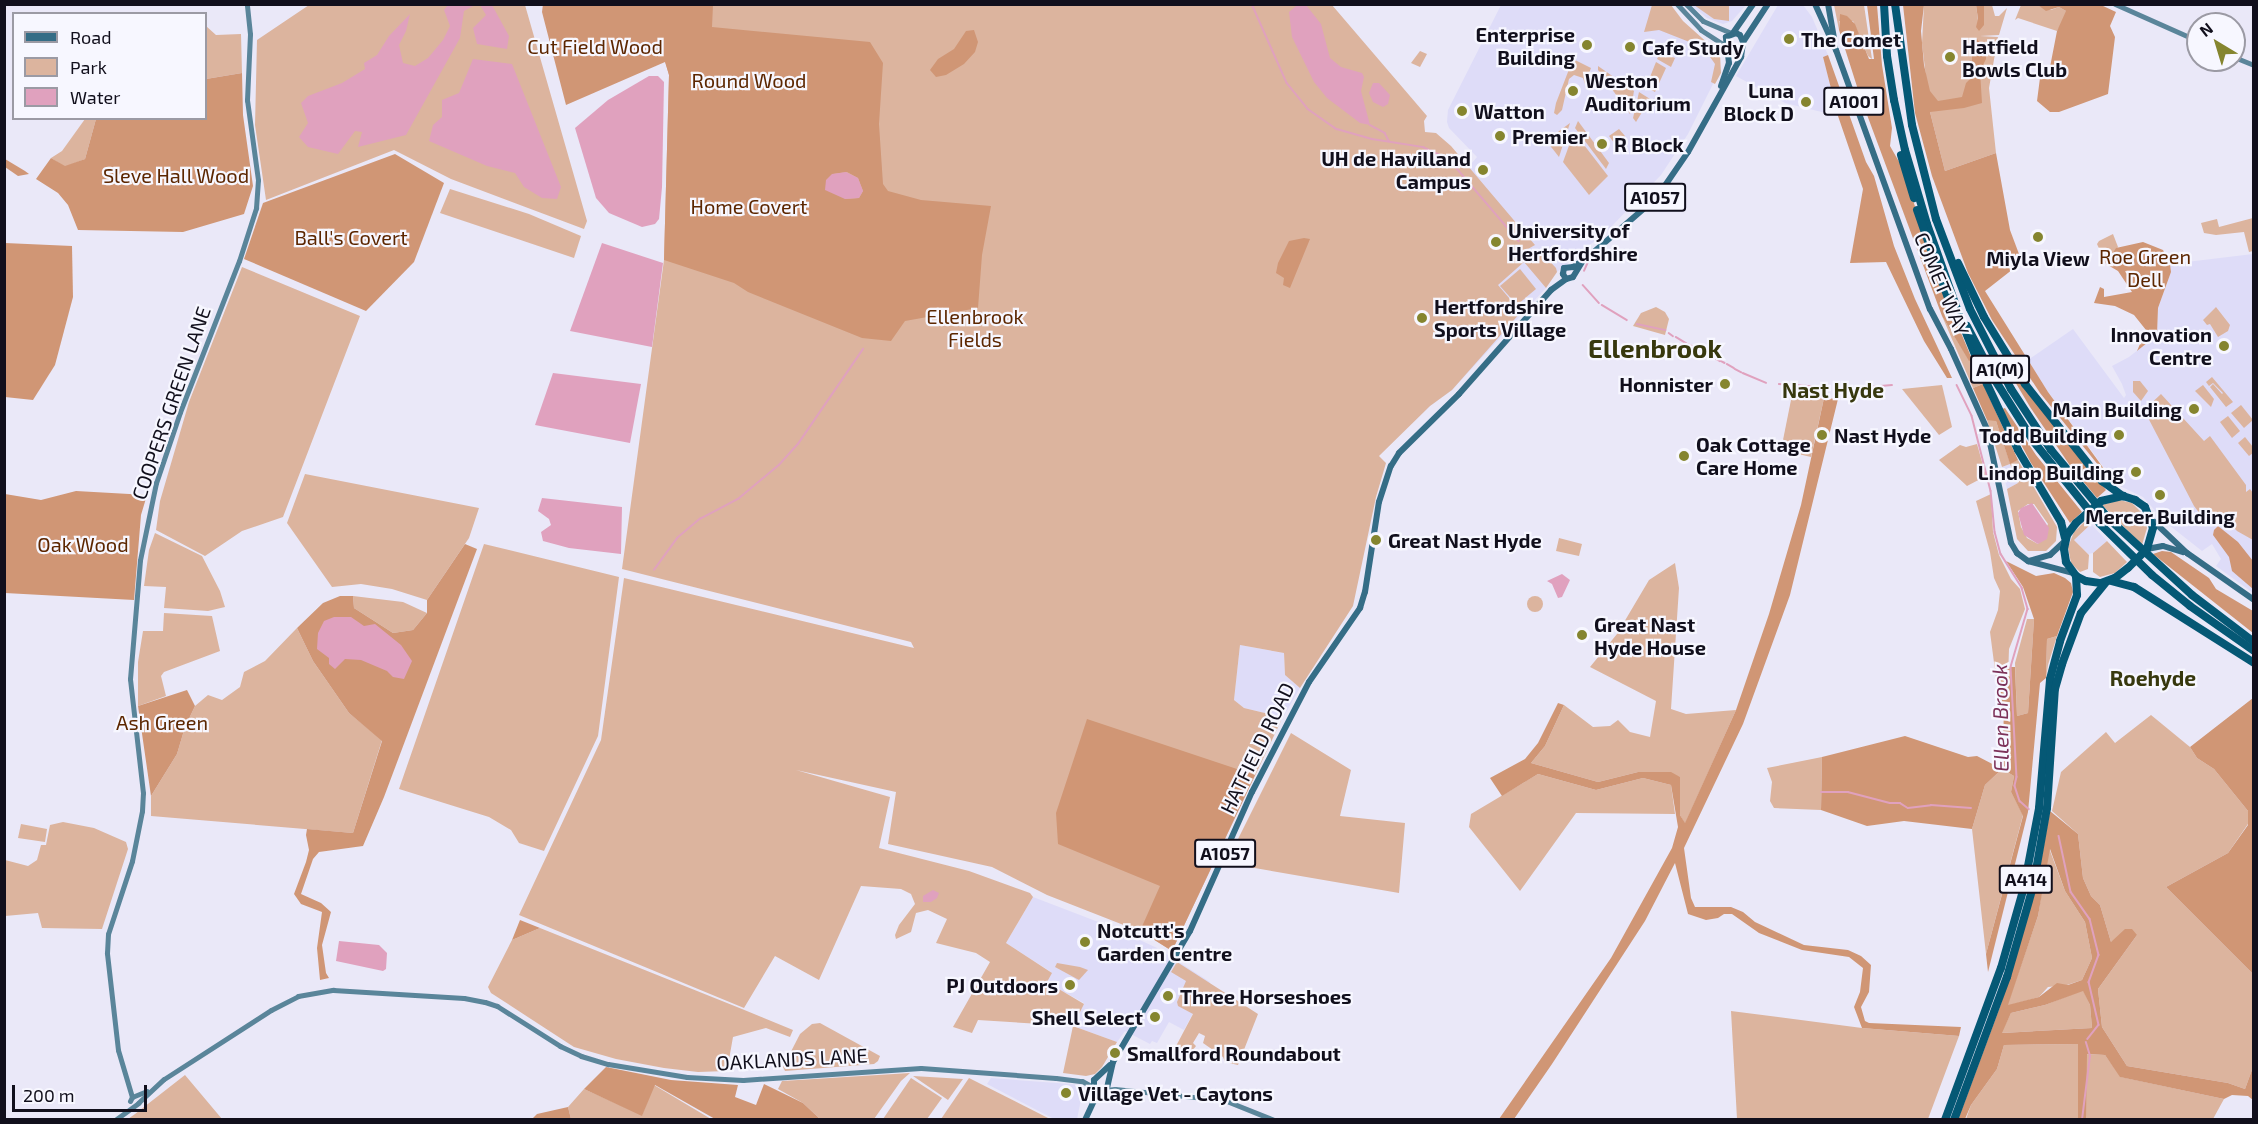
<!DOCTYPE html>
<html>
<head>
<meta charset="utf-8">
<style>
  body { margin:0 }
  #map { position:relative; width:2258px; height:1124px; overflow:hidden; background:#eae8f8; font-family:"Exo 2",sans-serif }
  div>[style] { position:absolute }
  .built>* { inset:0; background:#dedcf8 }
  .green>* { inset:0; background:#dcb49e }
  .round { border-radius:50% }
  .forest>* { inset:0; background:#d09675 }
  .water>* { inset:0; background:#e0a1be }
  .stream>* { height:1.5px; margin:-0.75px; padding:0 0.75px; transform-origin:0.75px; border-radius:0.75px; background:#e0a1be }
  .secondary>* { height:5px; margin:-2.5px; padding:0 2.5px; transform-origin:2.5px; border-radius:2.5px; background:#5a859a }
  .primary>* { height:6px; margin:-3px; padding:0 3px; transform-origin:3px; border-radius:3px; background:#356d86 }
  .highway>* { height:8px; margin:-4px; padding:0 4px; transform-origin:4px; border-radius:4px; background:#055875 }
  .highway-bridge>* { height:8px; margin:-4px; padding:0 4px; transform-origin:4px; border-radius:4px; background:#055875 }
  .dots>* { width:16px; height:16px; translate:-50% -50%; box-sizing:border-box; border:3px solid #f7f7ff; border-radius:50% }
  span { translate:-50% -50%; white-space:nowrap; text-align:center; line-height:1.15; -webkit-text-stroke:4.5px #f7f7ff; paint-order:stroke }
  .shield-label span { padding:2px 4px; background:#f7f7ff; border:2px solid; border-radius:4px; -webkit-text-stroke-width:0 }
  .shield-label { font-size:18px; color:#110f1c; font-weight:700 }
  .poi-label { font-size:20px; color:#110f1c; font-weight:700 }
  .right { translate:-100% -50%; text-align:right }
  .left { translate:0 -50%; text-align:left }
  .park-label { font-size:20px; color:#5c2600 }
  .street-label { font-size:20px; color:#110f1c }
  .neighbourhood-label { font-size:21px; color:#37380e; font-weight:700 }
  .water-label { font-size:21px; color:#7c3159; font-style:italic }
  .district-label { font-size:26px; color:#37380e; font-weight:700 }
  .frame { position:absolute; inset:0; border:6px solid #110f1c; pointer-events:none }
  .legend { position:absolute; left:12px; top:12px; width:195px; height:108px; box-sizing:border-box; background:#f7f7ff; border:2px solid #9b9aa4; margin:0; padding:8px 10px; list-style:none; font-size:18px; color:#110f1c }
  .legend li { display:flex; align-items:center; gap:12px; height:30px }
  .legend b { width:30px; border:2px solid #9b9aa4 }
  .north { position:absolute; left:2186px; top:12px; width:60px; height:60px; box-sizing:border-box; background:#f7f7ff; border:2px solid #9b9aa4; border-radius:50%; rotate:322deg; font-size:16px; font-weight:700; line-height:24px; text-align:center; color:#110f1c }
  .north::after { content:''; display:block; margin:auto; width:21px; height:27px; background:#85852f; clip-path:polygon(50% 0,100% 100%,50% 72%,0 100%) }
  .scale { position:absolute; left:12px; top:1085px; width:135px; height:27px; box-sizing:border-box; border:3px solid #110f1c; border-top:0; padding-left:8px; font-size:18px; line-height:21px; white-space:nowrap; color:#110f1c; -webkit-text-stroke:4px #f7f7ff; paint-order:stroke }
</style>
</head>
<body>
<div id="map">
  <div class="built">
    <div style="clip-path:polygon(1501px 5px,1669px 5px,1684px 24px,1717px 52px,1720px 70px,1688px 134px,1661px 175px,1609px 229px,1557px 272px,1546px 288px,1452px 390px,1430px 406px,1378px 456px,1454px 184px,1477px 157px,1449px 128px,1447px 122px,1448px 110px)"></div>
    <div style="clip-path:polygon(1691px 5px,1746px 5px,1732px 21px,1723px 24px,1707px 18px)"></div>
    <div style="clip-path:polygon(1778px 5px,1803px 5px,1812px 17px,1828px 55px,1823px 57px,1838px 116px,1785px 103px,1736px 76px)"></div>
    <div style="clip-path:polygon(2253px 254px,2253px 593px,2216px 566px,2221px 559px,2212px 544px,2202px 551px,2169px 525px,2163px 511px,2158px 514px,2143px 497px,2122px 487px,2111px 477px,2048px 392px,2028px 360px,2073px 329px,2124px 398px,2126px 395px,2122px 384px,2112px 366px,2129px 357px,2157px 335px,2158px 308px,2171px 272px,2170px 264px)"></div>
    <div style="clip-path:polygon(2010px 464px,2018px 483px,2007px 489px,2002px 467px)"></div>
    <div style="clip-path:polygon(2091px 524px,2107px 541px,2093px 553px,2088px 554px,2074px 540px)"></div>
    <div style="clip-path:polygon(1240px 645px,1284px 653px,1285px 675px,1300px 688px,1281px 721px,1269px 714px,1244px 708px,1234px 700px)"></div>
    <div style="clip-path:polygon(1033px 897px,1114px 928px,1157px 948px,1210px 982px,1184px 1030px,1169px 1022px,1157px 1043px,1152px 1041px,1150px 1044px,1125px 1031px,1117px 1042px,1073px 1026px,1084px 1003px,1046px 982px,1051px 972px,1006px 943px)"></div>
    <div style="clip-path:polygon(991px 1078px,1084px 1085px,1077px 1119px,1056px 1120px,987px 1084px)"></div>
  </div>
  <div class="green">
    <div style="clip-path:polygon(309px 5px,525px 5px,587px 221px,584px 229px,451px 179px,394px 150px,266px 200px,255px 125px,257px 40px)"></div>
    <div style="clip-path:polygon(712px 5px,1332px 5px,1427px 116px,1424px 121px,1425px 132px,1436px 133px,1451px 146px,1535px 245px,1521px 253px,1527px 260px,1542px 253px,1556px 268px,1557px 272px,1546px 288px,1524px 262px,1498px 285px,1521px 312px,1452px 390px,1430px 406px,1379px 456px,1386px 463px,1376px 497px,1353px 606px,1300px 688px,1285px 675px,1284px 653px,1240px 645px,1234px 700px,1244px 708px,1269px 714px,1281px 721px,1172px 951px,1144px 933px,1047px 895px,992px 867px,888px 844px,896px 792px,796px 770px,890px 797px,879px 848px,969px 871px,1030px 893px,1033px 897px,1006px 943px,1052px 973px,1047px 982px,1084px 1004px,1073px 1026px,1117px 1042px,1102px 1067px,1095px 1074px,1086px 1076px,1063px 1073px,1073px 1026px,978px 1020px,972px 1033px,953px 1027px,990px 962px,976px 953px,936px 943px,947px 919px,928px 910px,916px 913px,911px 932px,896px 939px,895px 935px,899px 925px,915px 904px,911px 894px,901px 889px,861px 886px,819px 980px,775px 956px,744px 1008px,519px 915px,601px 740px,624px 578px,914px 648px,911px 642px,622px 569px,664px 260px,669px 75px,665px 61px)"></div>
    <div style="clip-path:polygon(1652px 5px,1671px 5px,1683px 21px,1720px 54px,1721px 73px,1715px 84px,1711px 82px,1715px 64px,1708px 54px,1692px 46px,1692px 43px,1659px 30px,1644px 32px)"></div>
    <div style="clip-path:polygon(1694px 5px,1729px 5px,1729px 21px,1714px 19px)"></div>
    <div style="clip-path:polygon(1834px 5px,1864px 5px,1872px 59px,1868px 56px,1853px 21px,1839px 21px,1839px 30px)"></div>
    <div style="clip-path:polygon(1924px 5px,1976px 5px,1978px 20px,1984px 25px,1984px 5px,1992px 5px,1995px 16px,1999px 16px,2007px 8px,1999px 35px,1980px 36px,1998px 37px,1989px 88px,1996px 153px,1945px 171px,1930px 112px,1922px 43px)"></div>
    <div style="clip-path:polygon(2021px 5px,2037px 5px,2051px 10px,2059px 7px,2066px 11px,2066px 16px,2057px 31px,2018px 18px,2015px 20px)"></div>
    <div style="clip-path:polygon(206px 26px,216px 35px,241px 34px,242px 73px,206px 79px)"></div>
    <div style="clip-path:polygon(1420px 51px,1427px 54px,1420px 67px,1411px 63px)"></div>
    <div style="clip-path:polygon(1660px 52px,1675px 58px,1671px 67px,1657px 59px)"></div>
    <div style="clip-path:polygon(1573px 59px,1591px 68px,1585px 84px,1583px 78px,1574px 75px,1569px 79px,1562px 110px,1557px 115px,1554px 113px,1556px 103px)"></div>
    <div style="clip-path:polygon(1656px 62px,1666px 68px,1655px 92px,1646px 87px)"></div>
    <div style="clip-path:polygon(1598px 66px,1634px 91px,1630px 114px,1598px 70px)"></div>
    <div style="clip-path:polygon(1639px 92px,1650px 99px,1636px 122px,1633px 118px)"></div>
    <div style="clip-path:polygon(85px 119px,96px 119px,85px 159px,65px 167px,51px 158px,62px 151px)"></div>
    <div style="clip-path:polygon(1578px 121px,1609px 163px,1606px 169px,1575px 128px)"></div>
    <div style="clip-path:polygon(1570px 123px,1559px 157px,1548px 143px,1551px 137px)"></div>
    <div style="clip-path:polygon(1619px 129px,1625px 136px,1621px 152px,1609px 136px)"></div>
    <div style="clip-path:polygon(1574px 132px,1608px 176px,1589px 195px,1563px 162px)"></div>
    <div style="clip-path:polygon(450px 189px,529px 214px,581px 236px,574px 258px,440px 213px)"></div>
    <div style="clip-path:polygon(2253px 218px,2253px 251px,2249px 252px,2244px 232px,2216px 235px,2204px 233px,2201px 223px,2217px 219px,2219px 227px)"></div>
    <div style="clip-path:polygon(2113px 234px,2118px 247px,2106px 264px,2097px 244px,2099px 241px)"></div>
    <div style="clip-path:polygon(242px 267px,360px 316px,283px 517px,242px 531px,205px 556px,156px 530px,160px 501px,189px 402px)"></div>
    <div style="clip-path:polygon(1520px 269px,1536px 289px,1517px 305px,1500px 286px)"></div>
    <div style="clip-path:polygon(1656px 307px,1665px 312px,1669px 319px,1665px 335px,1633px 326px,1641px 313px)"></div>
    <div style="clip-path:polygon(2216px 307px,2230px 325px,2228px 331px,2218px 337px,2210px 324px,2207px 325px,2203px 320px)"></div>
    <div style="clip-path:polygon(1942px 316px,1969px 360px,1972px 359px,1983px 384px,1973px 388px)"></div>
    <div style="clip-path:polygon(2212px 377px,2233px 402px,2226px 407px,2210px 387px,2213px 384px,2222px 394px,2223px 393px,2213px 383px,2209px 386px,2206px 382px)"></div>
    <div style="clip-path:polygon(2133px 381px,2140px 381px,2148px 391px,2141px 401px,2133px 392px)"></div>
    <div style="clip-path:polygon(1942px 385px,1952px 427px,1939px 435px,1902px 389px)"></div>
    <div style="clip-path:polygon(2203px 385px,2214px 399px,2211px 407px,2195px 391px)"></div>
    <div style="clip-path:polygon(2161px 394px,2204px 441px,2210px 436px,2246px 485px,2246px 492px,2250px 489px,2253px 493px,2253px 540px,2237px 531px,2222px 515px,2204px 519px,2194px 506px,2144px 410px)"></div>
    <div style="clip-path:polygon(1792px 395px,1824px 398px,1811px 457px,1781px 450px)"></div>
    <div style="clip-path:polygon(2241px 405px,2253px 420px,2244px 428px,2231px 413px)"></div>
    <div style="clip-path:polygon(2228px 416px,2240px 431px,2232px 438px,2220px 422px)"></div>
    <div style="clip-path:polygon(evenodd,1995px 418px,2010px 463px,2018px 460px,2057px 527px,2056px 541px,2046px 551px,2028px 551px,2017px 539px,2007px 489px,2018px 483px,2010px 464px,2002px 467px,1987px 420px,1995px 418px,2028px 504px,2034px 504px,2048px 524px,2038px 544px,2027px 538px,2021px 527px,2018px 511px,2028px 504px)"></div>
    <div style="clip-path:polygon(2245px 437px,2253px 447px,2253px 453px,2249px 456px,2238px 443px)"></div>
    <div style="clip-path:polygon(1977px 444px,1986px 476px,1967px 486px,1939px 460px,1960px 445px,1966px 447px)"></div>
    <div style="clip-path:polygon(305px 474px,479px 508px,469px 538px,427px 600px,392px 589px,361px 584px,332px 587px,287px 523px)"></div>
    <div style="clip-path:polygon(1991px 494px,1993px 532px,1999px 555px,2011px 579px,2020px 589px,2025px 609px,2009px 649px,2008px 677px,1996px 678px,1990px 632px,1998px 610px,2000px 591px,1994px 578px,1990px 552px,1976px 501px)"></div>
    <div style="clip-path:polygon(2119px 500px,2132px 503px,2144px 515px,2147px 528px,2142px 545px,2102px 505px)"></div>
    <div style="clip-path:polygon(2085px 521px,2090px 525px,2074px 540px,2089px 555px,2088px 569px,2080px 572px,2071px 563px,2068px 547px,2074px 532px)"></div>
    <div style="clip-path:polygon(155px 533px,202px 556px,220px 591px,225px 607px,208px 611px,164px 608px,166px 587px,144px 586px,149px 550px)"></div>
    <div style="clip-path:polygon(1559px 538px,1582px 544px,1579px 556px,1556px 551px)"></div>
    <div style="clip-path:polygon(2107px 541px,2127px 562px,2115px 573px,2100px 577px,2093px 572px,2093px 553px)"></div>
    <div style="clip-path:polygon(484px 544px,619px 577px,598px 736px,544px 851px,519px 843px,511px 830px,489px 817px,399px 789px)"></div>
    <div style="clip-path:polygon(1675px 563px,1679px 588px,1671px 709px,1686px 714px,1736px 710px,1685px 824px,1680px 815px,1680px 777px,1638px 772px,1598px 782px,1531px 763px,1545px 746px,1564px 705px,1593px 727px,1610px 726px,1618px 720px,1630px 732px,1650px 737px,1656px 701px,1590px 667px,1617px 634px,1649px 580px)"></div>
    <div class="round" style="left:1527px;top:596px;width:16px;height:16px"></div>
    <div style="clip-path:polygon(353px 596px,403px 602px,427px 613px,413px 630px,393px 633px,354px 608px)"></div>
    <div style="clip-path:polygon(164px 613px,212px 616px,220px 651px,164px 672px,161px 676px,166px 696px,138px 706px,138px 662px,143px 631px,163px 631px)"></div>
    <div style="clip-path:polygon(2027px 619px,2034px 619px,2028px 713px,2017px 716px,2015px 663px)"></div>
    <div style="clip-path:polygon(297px 628px,313px 661px,349px 713px,382px 740px,353px 833px,151px 816px,151px 796px,177px 754px,185px 727px,195px 706px,208px 695px,222px 700px,240px 687px,244px 672px,265px 661px)"></div>
    <div style="clip-path:polygon(2057px 636px,2048px 665px,2046px 678px,2047px 639px)"></div>
    <div style="clip-path:polygon(2151px 715px,2190px 747px,2197px 758px,2214px 769px,2248px 811px,2248px 824px,2228px 853px,2166px 887px,2253px 974px,2253px 1067px,2245px 1089px,2228px 1083px,2127px 1066px,2102px 1027px,2098px 989px,2137px 935px,2111px 942px,2100px 905px,2091px 896px,2083px 878px,2078px 834px,2052px 811px,2061px 772px,2106px 732px,2115px 743px)"></div>
    <div style="clip-path:polygon(1291px 733px,1351px 770px,1340px 816px,1405px 823px,1399px 893px,1226px 863px)"></div>
    <div style="clip-path:polygon(1822px 757px,1821px 810px,1774px 808px,1770px 801px,1772px 782px,1767px 768px)"></div>
    <div style="clip-path:polygon(2002px 769px,2014px 776px,2011px 792px,2023px 815px,1986px 954px,1972px 829px,1985px 785px)"></div>
    <div style="clip-path:polygon(1538px 774px,1596px 790px,1643px 778px,1671px 785px,1675px 814px,1576px 813px,1520px 891px,1469px 827px,1471px 814px)"></div>
    <div style="clip-path:polygon(63px 822px,94px 828px,126px 842px,128px 849px,102px 929px,42px 928px,38px 913px,5px 916px,5px 860px,28px 866px,37px 860px,41px 845px,46px 845px,50px 825px)"></div>
    <div style="clip-path:polygon(21px 824px,47px 829px,45px 842px,18px 838px)"></div>
    <div style="clip-path:polygon(2049px 848px,2065px 891px,2085px 922px,2092px 958px,2082px 980px,2067px 985px,2048px 987px,2039px 997px,2007px 1006px,2038px 916px)"></div>
    <div style="clip-path:polygon(540px 928px,742px 1009px,793px 1030px,790px 1037px,766px 1028px,733px 1037px,727px 1071px,698px 1072px,664px 1068px,616px 1059px,574px 1047px,491px 993px,488px 987px,512px 940px)"></div>
    <div style="clip-path:polygon(1177px 962px,1258px 1014px,1238px 1065px,1225px 1062px,1223px 1057px,1203px 1043px,1205px 1036px,1199px 1033px,1193px 1043px,1196px 1046px,1193px 1050px,1203px 1060px,1175px 1048px,1193px 1014px,1178px 1006px,1177px 1002px,1186px 981px,1171px 972px)"></div>
    <div style="clip-path:polygon(1057px 963px,1080px 967px,1088px 970px,1079px 980px,1055px 967px)"></div>
    <div style="clip-path:polygon(2083px 990px,2090px 1005px,2092px 1028px,2001px 1033px,2011px 1013px,2045px 1005px)"></div>
    <div style="clip-path:polygon(1731px 1011px,1862px 1028px,1959px 1036px,1928px 1119px,1737px 1119px)"></div>
    <div style="clip-path:polygon(820px 1023px,880px 1056px,878px 1061px,874px 1064px,785px 1071px,783px 1067px,800px 1034px,812px 1024px)"></div>
    <div style="clip-path:polygon(2078px 1044px,2078px 1119px,1966px 1119px,1971px 1105px,1997px 1069px,2004px 1045px)"></div>
    <div style="clip-path:polygon(2086px 1054px,2105px 1055px,2121px 1077px,2224px 1099px,2213px 1119px,2086px 1119px)"></div>
    <div style="clip-path:polygon(910px 1073px,901px 1081px,874px 1119px,820px 1119px,803px 1103px,778px 1089px,782px 1081px)"></div>
    <div style="clip-path:polygon(185px 1075px,222px 1119px,128px 1119px,135px 1114px)"></div>
    <div style="clip-path:polygon(913px 1076px,963px 1079px,948px 1100px)"></div>
    <div style="clip-path:polygon(911px 1078px,942px 1098px,927px 1119px,883px 1119px)"></div>
    <div style="clip-path:polygon(969px 1078px,1050px 1119px,941px 1119px)"></div>
    <div style="clip-path:polygon(654px 1085px,711px 1119px,571px 1119px,568px 1107px,584px 1089px,642px 1115px)"></div>
  </div>
  <div class="forest">
    <div style="clip-path:polygon(evenodd,543px 4px,713px 5px,712px 27px,870px 42px,883px 63px,879px 124px,883px 184px,888px 191px,921px 200px,991px 206px,982px 255px,978px 308px,905px 321px,891px 341px,862px 338px,748px 292px,734px 283px,664px 260px,669px 75px,665px 62px,566px 105px,542px 12px,543px 4px,847px 172px,858px 178px,863px 191px,859px 198px,845px 199px,833px 174px,847px 172px)"></div>
    <div style="clip-path:polygon(1867px 5px,1877px 5px,1882px 65px,1892px 128px,1890px 146px,1902px 167px,1942px 288px,1972px 359px,1969px 361px,1942px 316px,1860px 96px,1839px 30px,1840px 14px,1847px 16px,1855px 24px,1869px 59px,1874px 59px)"></div>
    <div style="clip-path:polygon(1903px 5px,1924px 5px,1921px 31px,1924px 65px,1930px 91px,1938px 101px,1962px 97px,1966px 83px,1972px 77px,1972px 52px,1977px 39px,1986px 50px,1986px 59px,1980px 71px,1982px 103px,1964px 108px,1930px 112px,1945px 171px,1996px 153px,2010px 230px,2022px 262px,1985px 291px,2048px 392px,2107px 473px,2122px 487px,2107px 476px,2040px 393px,1992px 320px,1968px 273px,1932px 176px,1915px 113px)"></div>
    <div style="clip-path:polygon(1976px 5px,1984px 5px,1984px 25px,1979px 31px,1976px 27px,1978px 19px)"></div>
    <div style="clip-path:polygon(2038px 5px,2101px 5px,2116px 12px,2110px 26px,2115px 37px,2108px 94px,2059px 112px,2050px 112px,2037px 101px,2041px 70px,2050px 67px,2057px 31px,2066px 11px,2059px 7px,2046px 11px)"></div>
    <div style="clip-path:polygon(974px 30px,978px 42px,975px 52px,964px 64px,946px 75px,936px 77px,930px 70px,938px 59px,954px 49px,966px 31px)"></div>
    <div style="clip-path:polygon(1828px 55px,1866px 162px,1874px 176px,1894px 246px,1915px 299px,1952px 378px,1947px 378px,1924px 341px,1886px 262px,1850px 263px,1863px 189px,1838px 116px,1823px 57px)"></div>
    <div style="clip-path:polygon(242px 73px,243px 115px,253px 186px,244px 214px,183px 232px,78px 230px,68px 205px,58px 193px,36px 179px,51px 158px,65px 166px,85px 159px,96px 119px,206px 118px,206px 79px)"></div>
    <div style="clip-path:polygon(395px 154px,444px 183px,414px 262px,366px 311px,244px 259px,263px 203px)"></div>
    <div style="clip-path:polygon(5px 159px,25px 171px,29px 174px,18px 176px,5px 167px)"></div>
    <div style="clip-path:polygon(1304px 238px,1310px 239px,1290px 288px,1283px 285px,1284px 278px,1276px 273px,1278px 263px,1289px 241px)"></div>
    <div style="clip-path:polygon(2143px 242px,2163px 250px,2170px 264px,2171px 272px,2158px 308px,2157px 335px,2137px 351px,2146px 330px,2134px 315px,2115px 306px,2094px 303px,2100px 287px,2104px 289px,2104px 297px,2132px 292px,2118px 271px,2106px 264px,2116px 248px)"></div>
    <div style="clip-path:polygon(5px 243px,72px 246px,73px 297px,55px 365px,33px 400px,5px 397px)"></div>
    <div style="clip-path:polygon(2014px 373px,2106px 490px,2097px 498px,2071px 467px,2030px 407px,2011px 375px)"></div>
    <div style="clip-path:polygon(1983px 384px,2018px 460px,2010px 464px,1996px 421px,1987px 420px,1973px 388px)"></div>
    <div style="clip-path:polygon(1824px 398px,1838px 399px,1790px 595px,1743px 724px,1684px 848px,1691px 898px,1695px 907px,1731px 907px,1743px 912px,1755px 922px,1804px 945px,1848px 950px,1861px 956px,1871px 965px,1869px 992px,1861px 1007px,1865px 1021px,1869px 1023px,1961px 1027px,1959px 1036px,1862px 1028px,1854px 1007px,1860px 992px,1863px 968px,1849px 957px,1802px 950px,1759px 933px,1732px 914px,1724px 914px,1718px 918px,1706px 920px,1688px 914px,1675px 863px,1645px 921px,1552px 1064px,1514px 1119px,1499px 1119px,1611px 958px,1672px 848px,1678px 827px,1671px 785px,1643px 778px,1596px 790px,1538px 774px,1502px 796px,1490px 778px,1525px 759px,1538px 743px,1558px 703px,1564px 705px,1545px 746px,1531px 763px,1598px 782px,1638px 772px,1671px 772px,1680px 777px,1680px 815px,1685px 823px,1736px 710px,1769px 614px,1801px 505px)"></div>
    <div style="clip-path:polygon(2005px 408px,2036px 455px,2082px 512px,2070px 523px,2031px 463px,2002px 409px)"></div>
    <div style="clip-path:polygon(76px 491px,147px 495px,141px 515px,134px 600px,5px 593px,5px 494px,41px 500px)"></div>
    <div style="clip-path:polygon(2218px 526px,2238px 542px,2253px 561px,2253px 589px,2232px 571px,2229px 557px,2213px 535px,2214px 530px)"></div>
    <div style="clip-path:polygon(465px 544px,477px 549px,384px 797px,363px 846px,319px 852px,313px 859px,301px 894px,321px 903px,331px 912px,322px 945px,326px 973px,329px 978px,320px 980px,317px 948px,322px 912px,301px 904px,294px 894px,306px 862px,309px 850px,306px 835px,307px 829px,353px 833px,382px 741px,349px 713px,313px 661px,297px 628px,323px 603px,340px 596px,353px 596px,354px 608px,393px 633px,413px 630px,427px 613px,427px 600px)"></div>
    <div style="clip-path:polygon(2162px 551px,2171px 552px,2209px 578px,2216px 589px,2253px 611px,2253px 633px,2153px 554px)"></div>
    <div style="clip-path:polygon(2006px 561px,2036px 576px,2054px 573px,2065px 578px,2071px 583px,2073px 592px,2057px 636px,2047px 639px,2046px 678px,2040px 683px,2028px 812px,1988px 972px,1986px 954px,2023px 816px,2011px 792px,2014px 776px,2002px 769px,1985px 785px,1972px 829px,1904px 821px,1867px 826px,1821px 810px,1822px 757px,1905px 736px,1968px 757px,1977px 756px,2002px 769px,2004px 710px,1996px 678px,2007px 677px,2008px 667px,2015px 667px,2017px 716px,2028px 713px,2034px 619px,2023px 587px)"></div>
    <div style="clip-path:polygon(187px 690px,195px 706px,185px 727px,177px 754px,151px 796px,138px 706px)"></div>
    <div style="clip-path:polygon(2253px 698px,2253px 974px,2166px 887px,2228px 853px,2248px 825px,2248px 811px,2214px 769px,2197px 758px,2190px 747px)"></div>
    <div style="clip-path:polygon(1087px 719px,1255px 775px,1172px 951px,1140px 931px,1160px 886px,1058px 844px,1056px 813px)"></div>
    <div style="clip-path:polygon(evenodd,2050px 811px,2078px 834px,2083px 878px,2091px 896px,2100px 905px,2111px 942px,2125px 929px,2132px 929px,2137px 935px,2098px 989px,2102px 1027px,2127px 1066px,2228px 1083px,2245px 1089px,2253px 1067px,2253px 1100px,2248px 1096px,2232px 1095px,2224px 1099px,2120px 1077px,2105px 1055px,2087px 1054px,2086px 1119px,2078px 1119px,2078px 1044px,2004px 1045px,1997px 1069px,1971px 1105px,1965px 1119px,1958px 1120px,2001px 1004px,2036px 889px,2050px 811px,2050px 849px,2065px 891px,2085px 922px,2092px 958px,2082px 980px,2068px 985px,2057px 983px,2039px 997px,2008px 1005px,2038px 916px,2050px 849px,2050px 811px,2083px 991px,2090px 1005px,2092px 1028px,2002px 1033px,2011px 1013px,2045px 1005px,2083px 991px)"></div>
    <div style="clip-path:polygon(520px 920px,540px 928px,512px 940px)"></div>
    <div style="clip-path:polygon(606px 1067px,671px 1080px,738px 1085px,735px 1097px,756px 1105px,764px 1084px,803px 1103px,820px 1119px,715px 1119px,655px 1085px,642px 1116px,584px 1089px)"></div>
    <div style="clip-path:polygon(568px 1107px,571px 1119px,532px 1119px,537px 1114px)"></div>
  </div>
  <div class="water">
    <div style="clip-path:polygon(448px 5px,475px 5px,464px 11px,460px 38px,406px 135px,358px 147px,362px 132px,355px 131px,338px 154px,308px 147px,299px 137px,308px 123px,301px 103px,308px 96px,342px 83px,365px 69px,364px 63px,377px 55px,389px 36px,410px 14px,406px 31px,399px 45px,403px 63px,415px 66px,428px 58px,443px 40px,450px 26px,444px 10px)"></div>
    <div style="clip-path:polygon(480px 5px,492px 5px,509px 36px,507px 49px,477px 44px,473px 28px,486px 15px)"></div>
    <div style="clip-path:polygon(1306px 5px,1321px 24px,1330px 58px,1341px 67px,1362px 73px,1364px 77px,1361px 91px,1370px 125px,1360px 123px,1327px 98px,1314px 82px,1292px 37px,1289px 12px,1296px 6px)"></div>
    <div style="clip-path:polygon(473px 59px,512px 64px,561px 187px,557px 199px,542px 198px,524px 187px,515px 173px,487px 166px,429px 141px,433px 125px,442px 117px,442px 100px,459px 93px)"></div>
    <div style="clip-path:polygon(649px 76px,658px 76px,664px 82px,662px 187px,659px 219px,655px 224px,642px 227px,609px 213px,596px 198px,575px 128px,608px 100px)"></div>
    <div style="clip-path:polygon(1373px 83px,1379px 83px,1390px 95px,1388px 104px,1383px 107px,1373px 102px,1369px 93px)"></div>
    <div style="clip-path:polygon(846px 172px,858px 178px,863px 191px,859px 198px,845px 199px,825px 190px,826px 180px,832px 174px)"></div>
    <div style="clip-path:polygon(602px 243px,663px 263px,652px 347px,570px 331px)"></div>
    <div style="clip-path:polygon(553px 373px,641px 384px,630px 443px,535px 425px)"></div>
    <div style="clip-path:polygon(542px 498px,622px 507px,621px 554px,569px 548px,543px 541px,541px 532px,551px 525px,549px 519px,538px 511px)"></div>
    <div style="clip-path:polygon(2032px 503px,2049px 528px,2047px 539px,2038px 544px,2024px 535px,2018px 513px,2021px 508px)"></div>
    <div style="clip-path:polygon(1562px 574px,1570px 580px,1562px 597px,1558px 598px,1552px 584px,1547px 581px)"></div>
    <div style="clip-path:polygon(334px 617px,351px 617px,364px 626px,375px 624px,401px 645px,412px 661px,404px 679px,393px 677px,387px 671px,361px 660px,345px 659px,335px 669px,329px 664px,329px 658px,317px 649px,318px 633px,324px 621px)"></div>
    <div style="clip-path:polygon(933px 890px,939px 893px,937px 898px,931px 902px,923px 902px,923px 896px)"></div>
    <div style="clip-path:polygon(339px 941px,379px 945px,387px 953px,386px 969px,383px 971px,336px 961px)"></div>
  </div>
  <div class="stream">
    <div style="left:1252px;top:4px;width:86px;rotate:66.1deg"></div>
    <div style="left:1287px;top:83px;width:33px;rotate:51deg"></div>
    <div style="left:1308px;top:109px;width:35px;rotate:35deg"></div>
    <div style="left:1337px;top:129px;width:36px;rotate:16deg"></div>
    <div style="left:1372px;top:139px;width:52px;rotate:8.9deg"></div>
    <div style="left:1423px;top:147px;width:19px;rotate:25deg"></div>
    <div style="left:1440px;top:155px;width:17px;rotate:36deg"></div>
    <div style="left:1454px;top:165px;width:100px;rotate:49.5deg"></div>
    <div style="left:1370px;top:125px;width:17px;rotate:28deg"></div>
    <div style="left:1385px;top:133px;width:9px;rotate:63deg"></div>
    <div style="left:1584px;top:271px;width:10px;rotate:-66deg"></div>
    <div style="left:1583px;top:285px;width:24px;rotate:48deg"></div>
    <div style="left:1602px;top:305px;width:29px;rotate:31deg"></div>
    <div style="left:1637px;top:324px;width:29px;rotate:12deg"></div>
    <div style="left:1669px;top:333px;width:5px;rotate:37deg"></div>
    <div style="left:1676px;top:337px;width:12px;rotate:31deg"></div>
    <div style="left:1688px;top:344px;width:9px;rotate:27deg"></div>
    <div style="left:1713px;top:357px;width:8px;rotate:30deg"></div>
    <div style="left:1721px;top:361px;width:4px;rotate:27deg"></div>
    <div style="left:1727px;top:364px;width:8px;rotate:30deg"></div>
    <div style="left:1735px;top:369px;width:7px;rotate:27deg"></div>
    <div style="left:1743px;top:373px;width:25px;rotate:23deg"></div>
    <div style="left:1779px;top:384px;width:43px;rotate:4deg"></div>
    <div style="left:1957px;top:385px;width:34px;rotate:64deg"></div>
    <div style="left:1972px;top:416px;width:77px;rotate:75.8deg"></div>
    <div style="left:1991px;top:491px;width:41px;rotate:84.4deg"></div>
    <div style="left:1995px;top:532px;width:23px;rotate:75deg"></div>
    <div style="left:2001px;top:554px;width:40px;rotate:58deg"></div>
    <div style="left:2022px;top:588px;width:22px;rotate:74deg"></div>
    <div style="left:2028px;top:609px;width:60px;rotate:106.3deg"></div>
    <div style="left:2011px;top:667px;width:110px;rotate:86.9deg"></div>
    <div style="left:2017px;top:777px;width:9px;rotate:103deg"></div>
    <div style="left:2015px;top:786px;width:16px;rotate:72deg"></div>
    <div style="left:2020px;top:801px;width:12px;rotate:42deg"></div>
    <div style="left:1846px;top:389px;width:46px;rotate:-5deg"></div>
    <div style="left:654px;top:570px;width:39px;rotate:-54deg"></div>
    <div style="left:677px;top:538px;width:30px;rotate:-40deg"></div>
    <div style="left:700px;top:519px;width:43px;rotate:-27.8deg"></div>
    <div style="left:738px;top:499px;width:53px;rotate:-39.7deg"></div>
    <div style="left:779px;top:465px;width:28px;rotate:-48deg"></div>
    <div style="left:798px;top:444px;width:115px;rotate:-55.6deg"></div>
    <div style="left:1821px;top:792px;width:27px"></div>
    <div style="left:1848px;top:792px;width:43px;rotate:14.7deg"></div>
    <div style="left:1890px;top:803px;width:10px"></div>
    <div style="left:1900px;top:803px;width:9px;rotate:32deg"></div>
    <div style="left:1908px;top:808px;width:23px;rotate:-7deg"></div>
    <div style="left:1931px;top:805px;width:40px;rotate:4.3deg"></div>
    <div style="left:2059px;top:836px;width:57px;rotate:77.9deg"></div>
    <div style="left:2071px;top:892px;width:33px;rotate:55deg"></div>
    <div style="left:2090px;top:919px;width:37px;rotate:76deg"></div>
    <div style="left:2099px;top:955px;width:29px;rotate:110deg"></div>
    <div style="left:2089px;top:982px;width:44px;rotate:76.9deg"></div>
    <div style="left:2099px;top:1025px;width:18px;rotate:128deg"></div>
    <div style="left:2082px;top:1120px;width:64px;rotate:-82.9deg"></div>
    <div style="left:2090px;top:1056px;width:14px;rotate:-107deg"></div>
  </div>
  <div class="secondary">
    <div style="left:1677px;top:4px;width:35px;rotate:47deg"></div>
    <div style="left:1701px;top:30px;width:30px;rotate:33deg"></div>
    <div style="left:1686px;top:4px;width:24px;rotate:45deg"></div>
    <div style="left:1703px;top:21px;width:30px;rotate:23deg"></div>
    <div style="left:2115px;top:4px;width:91px;rotate:24deg"></div>
    <div style="left:2234px;top:57px;width:22px;rotate:22deg"></div>
    <div style="left:1105px;top:1090px;width:10px;rotate:-6deg"></div>
    <div style="left:1115px;top:1089px;width:110px;rotate:5.8deg"></div>
    <div style="left:1224px;top:1100px;width:54px;rotate:21.8deg"></div>
    <div style="left:132px;top:1097px;width:49px;rotate:-106.6deg"></div>
    <div style="left:118px;top:1050px;width:98px;rotate:-96.5deg"></div>
    <div style="left:107px;top:953px;width:19px;rotate:-87deg"></div>
    <div style="left:108px;top:934px;width:77px;rotate:-71.8deg"></div>
    <div style="left:132px;top:861px;width:51px;rotate:-78.7deg"></div>
    <div style="left:142px;top:811px;width:18px;rotate:-87deg"></div>
    <div style="left:143px;top:793px;width:115px;rotate:-96.5deg"></div>
    <div style="left:130px;top:679px;width:119px;rotate:-85.2deg"></div>
    <div style="left:140px;top:560px;width:79px;rotate:-78.3deg"></div>
    <div style="left:156px;top:483px;width:75px;rotate:-71.3deg"></div>
    <div style="left:180px;top:412px;width:162px;rotate:-68.7deg"></div>
    <div style="left:239px;top:261px;width:56px;rotate:-72.2deg"></div>
    <div style="left:256px;top:208px;width:28px;rotate:-86deg"></div>
    <div style="left:258px;top:180px;width:81px;rotate:-97.8deg"></div>
    <div style="left:247px;top:100px;width:66px;rotate:-87.4deg"></div>
    <div style="left:250px;top:34px;width:30px;rotate:-96deg"></div>
    <div style="left:130px;top:1101px;width:4px;rotate:-63deg"></div>
    <div style="left:132px;top:1097px;width:16px;rotate:-22deg"></div>
    <div style="left:115px;top:1120px;width:29px;rotate:-36deg"></div>
    <div style="left:138px;top:1103px;width:35px;rotate:-43deg"></div>
    <div style="left:164px;top:1079px;width:127px;rotate:-32.8deg"></div>
    <div style="left:271px;top:1010px;width:30px;rotate:-27deg"></div>
    <div style="left:298px;top:996px;width:36px;rotate:-10deg"></div>
    <div style="left:333px;top:990px;width:131px;rotate:3.5deg"></div>
    <div style="left:464px;top:998px;width:21px;rotate:11deg"></div>
    <div style="left:485px;top:1002px;width:13px;rotate:18deg"></div>
    <div style="left:497px;top:1006px;width:75px;rotate:32.4deg"></div>
    <div style="left:560px;top:1046px;width:23px;rotate:25deg"></div>
    <div style="left:581px;top:1056px;width:28px;rotate:17deg"></div>
    <div style="left:608px;top:1064px;width:80px;rotate:9.3deg"></div>
    <div style="left:687px;top:1077px;width:56px;rotate:3.1deg"></div>
    <div style="left:743px;top:1080px;width:178px;rotate:-3.9deg"></div>
    <div style="left:921px;top:1068px;width:135px;rotate:4.2deg"></div>
    <div style="left:1056px;top:1078px;width:26px;rotate:7deg"></div>
    <div style="left:1082px;top:1081px;width:13px;rotate:29deg"></div>
  </div>
  <div class="primary">
    <div style="left:1815px;top:4px;width:51px;rotate:65.5deg"></div>
    <div style="left:1836px;top:50px;width:276px;rotate:70.1deg"></div>
    <div style="left:1930px;top:309px;width:45px;rotate:62.3deg"></div>
    <div style="left:1951px;top:349px;width:88px;rotate:65.8deg"></div>
    <div style="left:1987px;top:429px;width:116px;rotate:78.1deg"></div>
    <div style="left:2011px;top:543px;width:12px;rotate:59deg"></div>
    <div style="left:2017px;top:553px;width:14px;rotate:36deg"></div>
    <div style="left:2028px;top:561px;width:47px;rotate:14.9deg"></div>
    <div style="left:1828px;top:4px;width:34px;rotate:80deg"></div>
    <div style="left:1733px;top:33px;width:35px;rotate:-55deg"></div>
    <div style="left:1721px;top:86px;width:24px;rotate:-71deg"></div>
    <div style="left:1729px;top:63px;width:26px;rotate:-97deg"></div>
    <div style="left:1726px;top:37px;width:11px;rotate:-22deg"></div>
    <div style="left:1736px;top:33px;width:4px;rotate:27deg"></div>
    <div style="left:1740px;top:35px;width:8px;rotate:67deg"></div>
    <div style="left:1566px;top:279px;width:6px;rotate:-121deg"></div>
    <div style="left:1563px;top:274px;width:6px;rotate:-81deg"></div>
    <div style="left:1564px;top:268px;width:9px;rotate:-6deg"></div>
    <div style="left:1573px;top:267px;width:18px;rotate:-34deg"></div>
    <div style="left:1588px;top:257px;width:79px;rotate:-40.9deg"></div>
    <div style="left:1648px;top:205px;width:24px;rotate:-48deg"></div>
    <div style="left:1664px;top:187px;width:42px;rotate:-55.6deg"></div>
    <div style="left:1688px;top:152px;width:109px;rotate:-60.8deg"></div>
    <div style="left:1741px;top:57px;width:15px;rotate:-82deg"></div>
    <div style="left:1743px;top:42px;width:45px;rotate:-56.7deg"></div>
    <div style="left:2151px;top:519px;width:50px;rotate:43.4deg"></div>
    <div style="left:2187px;top:553px;width:82px;rotate:35deg"></div>
    <div style="left:2147px;top:549px;width:16px;rotate:-11deg"></div>
    <div style="left:2163px;top:546px;width:21px;rotate:17deg"></div>
    <div style="left:2029px;top:561px;width:22px;rotate:-16deg"></div>
    <div style="left:2050px;top:555px;width:19px;rotate:-43deg"></div>
    <div style="left:1094px;top:1101px;width:21px;rotate:-90deg"></div>
    <div style="left:1094px;top:1080px;width:22px;rotate:-43deg"></div>
    <div style="left:1085px;top:1120px;width:21px;rotate:-65deg"></div>
    <div style="left:1094px;top:1101px;width:18px;rotate:-45deg"></div>
    <div style="left:1107px;top:1088px;width:27px;rotate:-77deg"></div>
    <div style="left:1113px;top:1062px;width:152px;rotate:-59.6deg"></div>
    <div style="left:1190px;top:931px;width:152px;rotate:-66deg"></div>
    <div style="left:1252px;top:792px;width:124px;rotate:-62.6deg"></div>
    <div style="left:1309px;top:682px;width:90px;rotate:-55.4deg"></div>
    <div style="left:1360px;top:608px;width:17px;rotate:-73deg"></div>
    <div style="left:1365px;top:592px;width:91px;rotate:-81.2deg"></div>
    <div style="left:1379px;top:502px;width:38px;rotate:-72deg"></div>
    <div style="left:1391px;top:466px;width:15px;rotate:-58deg"></div>
    <div style="left:1399px;top:453px;width:84px;rotate:-44.5deg"></div>
    <div style="left:1459px;top:394px;width:139px;rotate:-48.5deg"></div>
    <div style="left:1551px;top:290px;width:19px;rotate:-36deg"></div>
    <div style="left:1566px;top:279px;width:7px;rotate:-16deg"></div>
    <div style="left:1573px;top:277px;width:17px;rotate:-59deg"></div>
  </div>
  <div class="highway">
    <div style="left:1884px;top:4px;width:52px;rotate:86.7deg"></div>
    <div style="left:1887px;top:56px;width:45px;rotate:81deg"></div>
    <div style="left:1894px;top:100px;width:51px;rotate:77.6deg"></div>
    <div style="left:1905px;top:150px;width:77px;rotate:73.4deg"></div>
    <div style="left:1927px;top:224px;width:105px;rotate:70.5deg"></div>
    <div style="left:1962px;top:323px;width:66px;rotate:67.7deg"></div>
    <div style="left:1987px;top:384px;width:73px;rotate:64.8deg"></div>
    <div style="left:2018px;top:450px;width:84px;rotate:59.2deg"></div>
    <div style="left:2061px;top:522px;width:16px;rotate:76deg"></div>
    <div style="left:1895px;top:4px;width:122px;rotate:82deg"></div>
    <div style="left:1912px;top:125px;width:97px;rotate:75.7deg"></div>
    <div style="left:1936px;top:219px;width:96px;rotate:69.3deg"></div>
    <div style="left:1970px;top:309px;width:90px;rotate:62.9deg"></div>
    <div style="left:2011px;top:389px;width:73px;rotate:56.7deg"></div>
    <div style="left:2051px;top:450px;width:89px;rotate:50deg"></div>
    <div style="left:2108px;top:518px;width:114px;rotate:42.5deg"></div>
    <div style="left:2192px;top:595px;width:78px;rotate:37.2deg"></div>
    <div style="left:1901px;top:155px;width:45px;rotate:73.2deg"></div>
    <div style="left:1917px;top:210px;width:93px;rotate:70.6deg"></div>
    <div style="left:1958px;top:263px;width:60px;rotate:64.3deg"></div>
    <div style="left:1984px;top:317px;width:79px;rotate:58.5deg"></div>
    <div style="left:2025px;top:384px;width:124px;rotate:51.6deg"></div>
    <div style="left:2102px;top:481px;width:26px;rotate:36deg"></div>
    <div style="left:1967px;top:326px;width:61px;rotate:62.6deg"></div>
    <div style="left:1995px;top:380px;width:73px;rotate:57.8deg"></div>
    <div style="left:2034px;top:442px;width:105px;rotate:51.2deg"></div>
    <div style="left:2100px;top:524px;width:73px;rotate:44.4deg"></div>
    <div style="left:2152px;top:575px;width:49px;rotate:39.2deg"></div>
    <div style="left:2190px;top:606px;width:78px;rotate:35.1deg"></div>
    <div style="left:2101px;top:501px;width:23px;rotate:-13deg"></div>
    <div style="left:2123px;top:496px;width:13px;rotate:18deg"></div>
    <div style="left:2135px;top:500px;width:12px;rotate:35deg"></div>
    <div style="left:2145px;top:507px;width:22px;rotate:69deg"></div>
    <div style="left:2153px;top:528px;width:22px;rotate:106deg"></div>
    <div style="left:2076px;top:523px;width:15px;rotate:127deg"></div>
    <div style="left:2067px;top:535px;width:14px;rotate:102deg"></div>
    <div style="left:2064px;top:549px;width:13px;rotate:81deg"></div>
    <div style="left:2066px;top:562px;width:17px;rotate:54deg"></div>
    <div style="left:2076px;top:576px;width:11px;rotate:27deg"></div>
    <div style="left:2086px;top:581px;width:15px;rotate:8deg"></div>
    <div style="left:2101px;top:583px;width:15px;rotate:-20deg"></div>
    <div style="left:2115px;top:578px;width:16px;rotate:-38deg"></div>
    <div style="left:2111px;top:581px;width:24px;rotate:15deg"></div>
    <div style="left:2134px;top:587px;width:142px;rotate:32.3deg"></div>
    <div style="left:1945px;top:1120px;width:162px;rotate:-69.8deg"></div>
    <div style="left:2001px;top:968px;width:84px;rotate:-74.1deg"></div>
    <div style="left:2024px;top:887px;width:80px;rotate:-79.2deg"></div>
    <div style="left:2039px;top:808px;width:129px;rotate:-85.1deg"></div>
    <div style="left:2050px;top:679px;width:39px;rotate:-75deg"></div>
    <div style="left:2060px;top:641px;width:49px;rotate:-69.7deg"></div>
    <div style="left:2077px;top:595px;width:19px;rotate:-93deg"></div>
    <div style="left:1954px;top:1120px;width:153px;rotate:-69.7deg"></div>
    <div style="left:2007px;top:977px;width:94px;rotate:-73.9deg"></div>
    <div style="left:2033px;top:887px;width:80px;rotate:-80deg"></div>
    <div style="left:2047px;top:808px;width:119px;rotate:-86.2deg"></div>
    <div style="left:2055px;top:689px;width:26px;rotate:-74deg"></div>
    <div style="left:2062px;top:664px;width:54px;rotate:-69.6deg"></div>
    <div style="left:2081px;top:613px;width:40px;rotate:-51deg"></div>
  </div>
  <div class="highway-bridge">
    <div style="left:2076px;top:523px;width:33px;rotate:-41deg"></div>
    <div style="left:2128px;top:568px;width:27px;rotate:-45deg"></div>
  </div>
  <div class="dots">
    <div style="left:1789px;top:39px;background:#85852f"></div>
    <div style="left:1587px;top:45px;background:#85852f"></div>
    <div style="left:1630px;top:47px;background:#85852f"></div>
    <div style="left:1950px;top:57px;background:#85852f"></div>
    <div style="left:1573px;top:91px;background:#85852f"></div>
    <div style="left:1806px;top:102px;background:#85852f"></div>
    <div style="left:1462px;top:111px;background:#85852f"></div>
    <div style="left:1500px;top:136px;background:#85852f"></div>
    <div style="left:1602px;top:144px;background:#85852f"></div>
    <div style="left:1483px;top:170px;background:#85852f"></div>
    <div style="left:2038px;top:237px;background:#85852f"></div>
    <div style="left:1496px;top:242px;background:#85852f"></div>
    <div style="left:1422px;top:318px;background:#85852f"></div>
    <div style="left:2224px;top:346px;background:#85852f"></div>
    <div style="left:1725px;top:384px;background:#85852f"></div>
    <div style="left:2194px;top:409px;background:#85852f"></div>
    <div style="left:1822px;top:435px;background:#85852f"></div>
    <div style="left:2119px;top:435px;background:#85852f"></div>
    <div style="left:1684px;top:456px;background:#85852f"></div>
    <div style="left:2136px;top:472px;background:#85852f"></div>
    <div style="left:2160px;top:495px;background:#85852f"></div>
    <div style="left:1376px;top:540px;background:#85852f"></div>
    <div style="left:1582px;top:635px;background:#85852f"></div>
    <div style="left:1085px;top:942px;background:#85852f"></div>
    <div style="left:1070px;top:985px;background:#85852f"></div>
    <div style="left:1168px;top:996px;background:#85852f"></div>
    <div style="left:1155px;top:1017px;background:#85852f"></div>
    <div style="left:1115px;top:1053px;background:#85852f"></div>
    <div style="left:1066px;top:1093px;background:#85852f"></div>
  </div>
  <div class="shield-label">
    <span style="left:1854px;top:101px">A1001</span>
    <span style="left:1655px;top:197px">A1057</span>
    <span style="left:2000px;top:369px">A1(M)</span>
    <span style="left:1225px;top:853px">A1057</span>
    <span style="left:2026px;top:879px">A414</span>
  </div>
  <div class="poi-label">
    <span class="right" style="left:1575px;top:46px">Enterprise<br>Building</span>
    <span class="left" style="left:1801px;top:39px">The Comet</span>
    <span class="left" style="left:1962px;top:58px">Hatfield<br>Bowls Club</span>
    <span class="left" style="left:1642px;top:47px">Cafe Study</span>
    <span class="left" style="left:1585px;top:92px">Weston<br>Auditorium</span>
    <span class="right" style="left:1794px;top:102px">Luna<br>Block D</span>
    <span class="left" style="left:1474px;top:111px">Watton</span>
    <span class="left" style="left:1512px;top:136px">Premier</span>
    <span class="left" style="left:1614px;top:144px">R Block</span>
    <span class="right" style="left:1471px;top:170px">UH de Havilland<br>Campus</span>
    <span class="left" style="left:1508px;top:242px">University of<br>Hertfordshire</span>
    <span style="left:2038px;top:258px">Miyla View</span>
    <span class="left" style="left:1434px;top:318px">Hertfordshire<br>Sports Village</span>
    <span class="right" style="left:2212px;top:346px">Innovation<br>Centre</span>
    <span class="right" style="left:1713px;top:384px">Honnister</span>
    <span class="right" style="left:2182px;top:409px">Main Building</span>
    <span class="left" style="left:1834px;top:435px">Nast Hyde</span>
    <span class="right" style="left:2107px;top:435px">Todd Building</span>
    <span class="left" style="left:1696px;top:456px">Oak Cottage<br>Care Home</span>
    <span class="right" style="left:2124px;top:472px">Lindop Building</span>
    <span style="left:2160px;top:516px">Mercer Building</span>
    <span class="left" style="left:1388px;top:540px">Great Nast Hyde</span>
    <span class="left" style="left:1594px;top:636px">Great Nast<br>Hyde House</span>
    <span class="left" style="left:1097px;top:942px">Notcutt's<br>Garden Centre</span>
    <span class="right" style="left:1058px;top:985px">PJ Outdoors</span>
    <span class="left" style="left:1180px;top:996px">Three Horseshoes</span>
    <span class="right" style="left:1143px;top:1017px">Shell Select</span>
    <span class="left" style="left:1127px;top:1053px">Smallford Roundabout</span>
    <span class="left" style="left:1078px;top:1093px">Village Vet - Caytons</span>
  </div>
  <div class="park-label">
    <span style="left:595px;top:46px">Cut Field Wood</span>
    <span style="left:749px;top:80px">Round Wood</span>
    <span style="left:176px;top:175px">Sleve Hall Wood</span>
    <span style="left:749px;top:206px">Home Covert</span>
    <span style="left:351px;top:237px">Ball's Covert</span>
    <span style="left:2145px;top:268px">Roe Green<br>Dell</span>
    <span style="left:975px;top:328px">Ellenbrook<br>Fields</span>
    <span style="left:83px;top:544px">Oak Wood</span>
    <span style="left:162px;top:722px">Ash Green</span>
  </div>
  <div class="street-label">
    <span style="left:1942px;top:284px;rotate:67deg">COMET WAY</span>
    <span style="left:171px;top:403px;rotate:-71deg">COOPERS GREEN LANE</span>
    <span style="left:1257px;top:748px;rotate:-64deg">HATFIELD ROAD</span>
    <span style="left:792px;top:1059px;rotate:-3deg">OAKLANDS LANE</span>
  </div>
  <div class="neighbourhood-label">
    <span style="left:1833px;top:390px">Nast Hyde</span>
    <span style="left:2153px;top:678px">Roehyde</span>
  </div>
  <div class="water-label">
    <span style="left:2000px;top:718px;rotate:-91deg">Ellen Brook</span>
  </div>
  <div class="district-label">
    <span style="left:1655px;top:348px">Ellenbrook</span>
  </div>
  <div class="frame"></div>
  <ul class="legend">
  <li><b style="height:8px;background:#356d86"></b>Road</li>
  <li><b style="height:16px;background:#dcb49e"></b>Park</li>
  <li><b style="height:16px;background:#e0a1be"></b>Water</li>
  </ul>
  <div class="north">N</div>
  <div class="scale">200 m</div>
</div>
</body>
</html>
